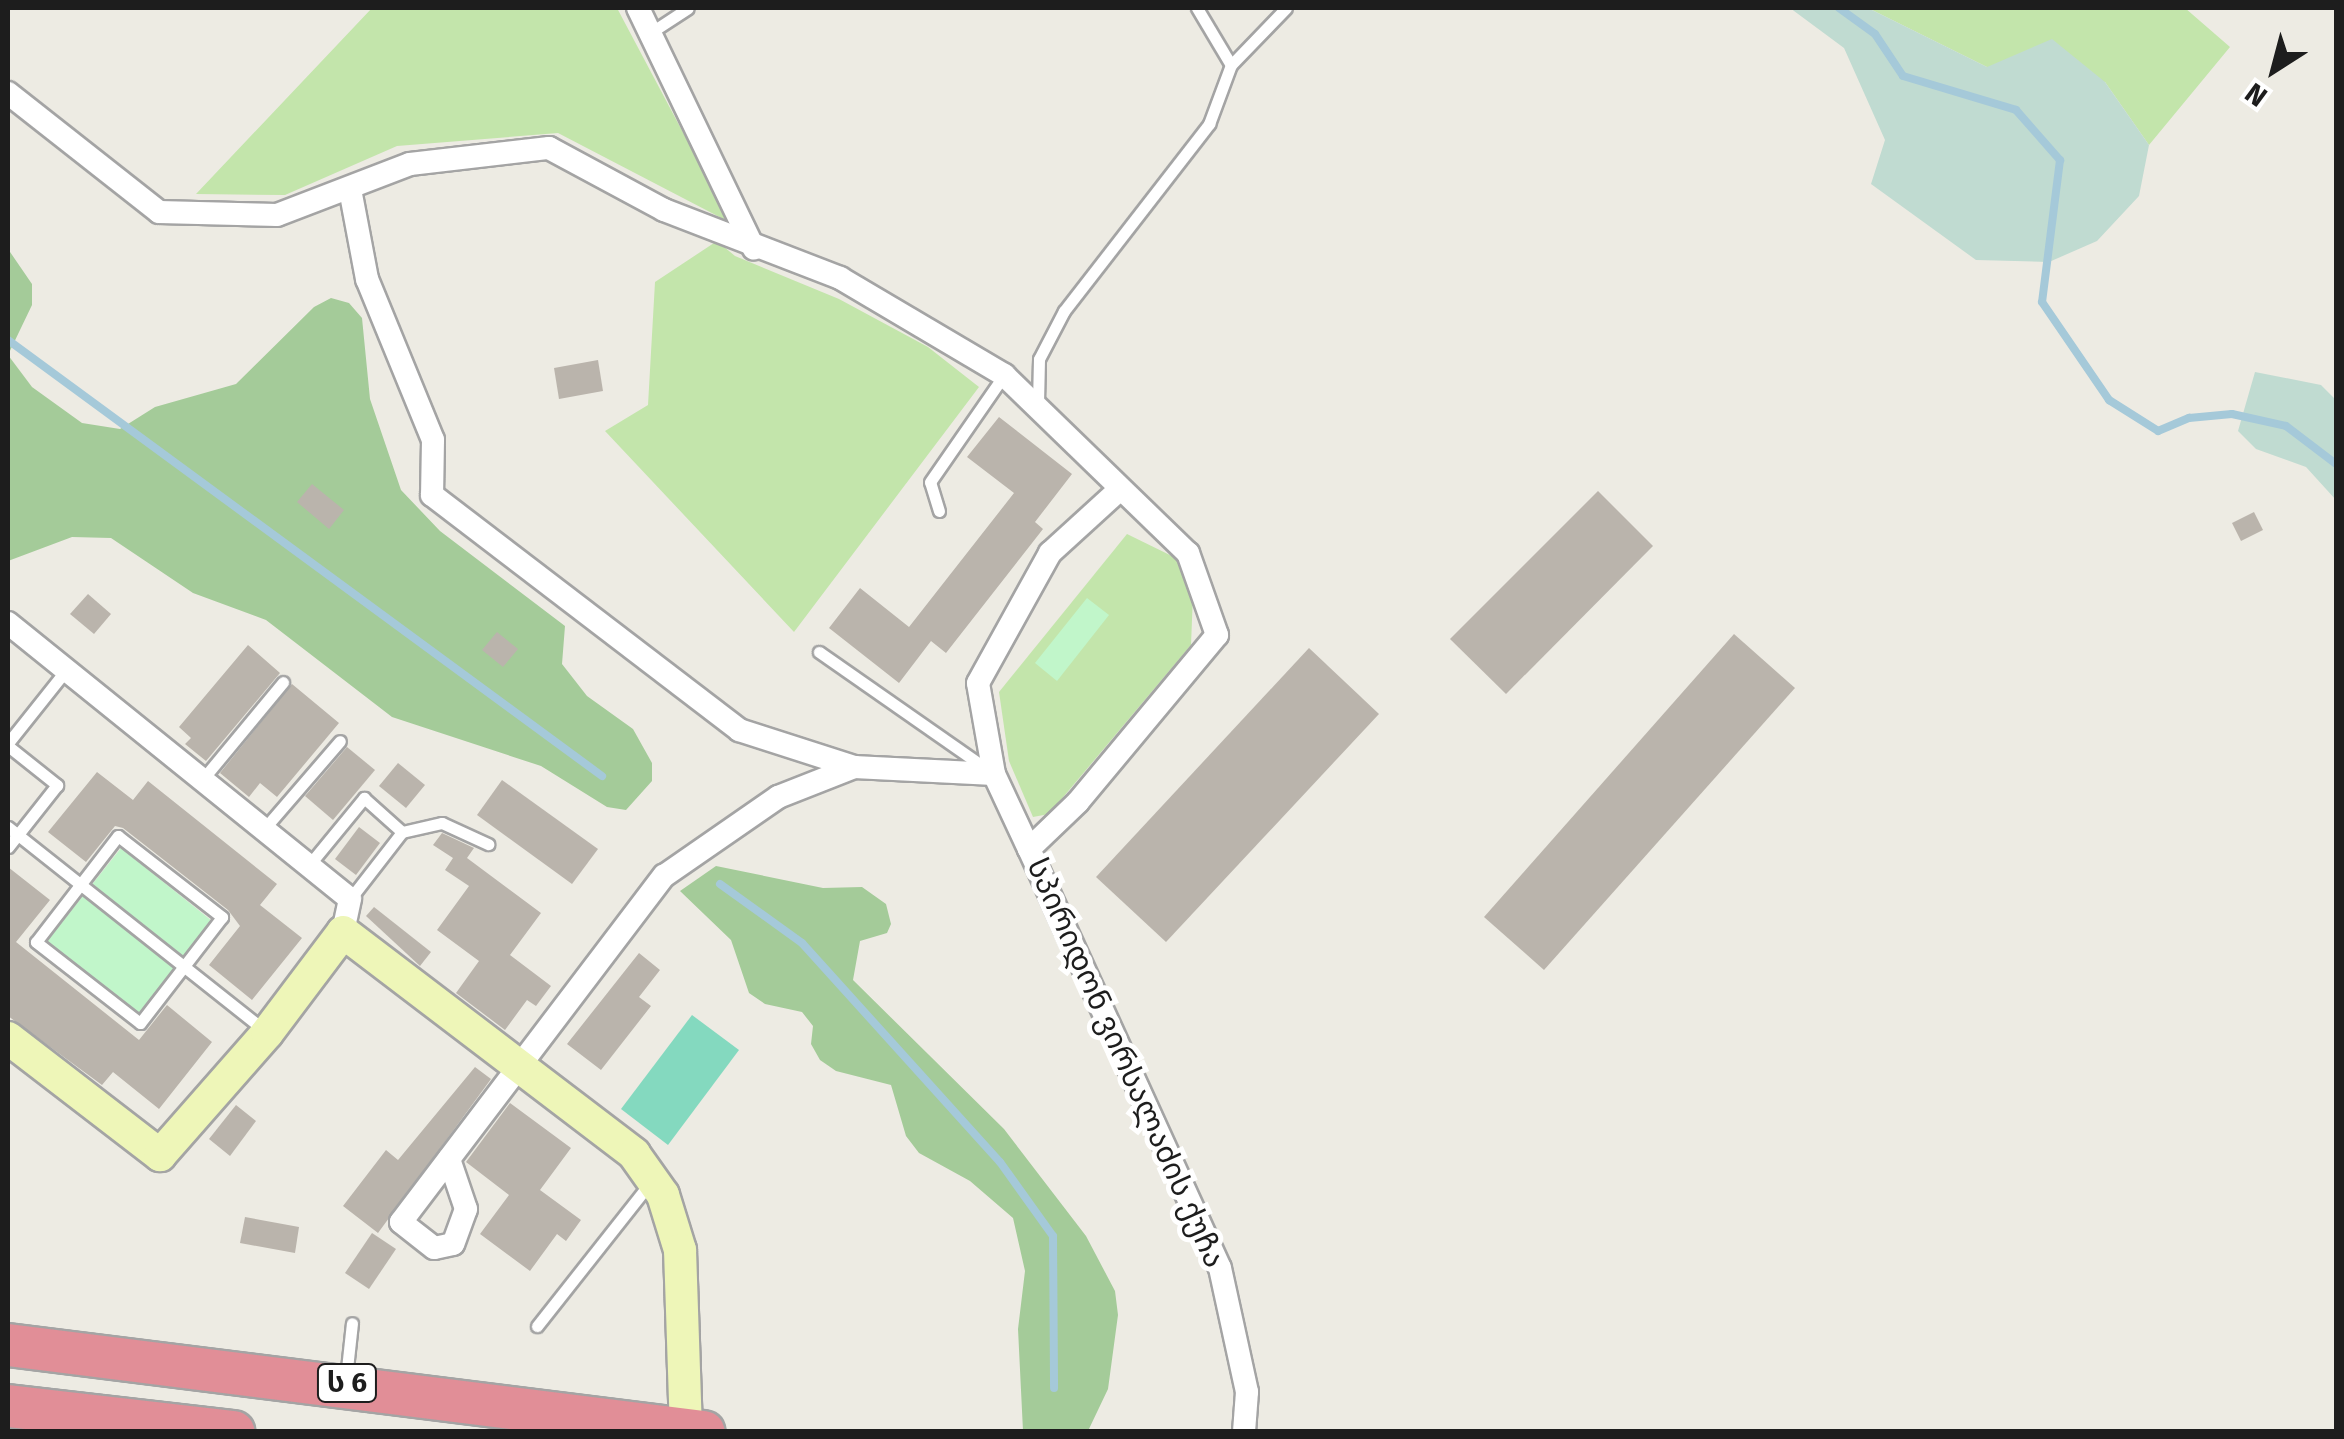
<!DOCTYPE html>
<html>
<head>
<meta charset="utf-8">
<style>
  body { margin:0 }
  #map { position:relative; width:2344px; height:1439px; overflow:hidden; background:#edebe3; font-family:"Fira Sans","Noto Sans Georgian",sans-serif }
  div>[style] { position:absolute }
  .grass>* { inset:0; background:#c3e5ab }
  .forest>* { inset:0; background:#a4cb99 }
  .wetland>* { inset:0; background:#c0dbd1 }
  .park>* { inset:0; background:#c1f6ca }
  .pitch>* { inset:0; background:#84d9bf }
  .stream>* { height:8px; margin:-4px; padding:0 4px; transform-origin:4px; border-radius:4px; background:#a5c9d9 }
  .building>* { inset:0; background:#bab4ac }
  .roads { filter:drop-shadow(2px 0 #a4a4a4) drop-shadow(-2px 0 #a4a4a4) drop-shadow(0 2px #a4a4a4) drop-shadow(0 -2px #a4a4a4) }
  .lane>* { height:11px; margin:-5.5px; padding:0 5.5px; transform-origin:5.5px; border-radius:5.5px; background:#fff }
  .street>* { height:22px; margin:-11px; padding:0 11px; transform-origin:11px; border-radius:11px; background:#fff }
  .secondary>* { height:32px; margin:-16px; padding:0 16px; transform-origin:16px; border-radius:16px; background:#eef6b8 }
  .highway>* { height:42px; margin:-21px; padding:0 21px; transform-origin:21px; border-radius:21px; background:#e18e97 }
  span { translate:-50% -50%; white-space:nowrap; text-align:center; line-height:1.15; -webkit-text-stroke:10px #fff; paint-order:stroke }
  .shield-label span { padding:2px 8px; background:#fff; border:2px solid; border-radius:8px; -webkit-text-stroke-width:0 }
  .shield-label { font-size:28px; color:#1d1d1d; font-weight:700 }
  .street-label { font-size:30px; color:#1d1d1d }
  .frame { position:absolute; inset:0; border:10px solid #1d1d1d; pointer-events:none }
  .north { position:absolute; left:2224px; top:20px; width:100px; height:100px; -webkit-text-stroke:8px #fff; paint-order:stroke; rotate:216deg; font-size:28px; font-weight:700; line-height:40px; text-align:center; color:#1d1d1d }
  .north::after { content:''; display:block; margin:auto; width:35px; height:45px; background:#1d1d1d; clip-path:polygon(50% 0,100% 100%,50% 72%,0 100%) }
</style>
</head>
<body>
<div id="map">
  <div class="grass">
    <div style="clip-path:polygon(372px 8px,617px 8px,731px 223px,558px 133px,397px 146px,285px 195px,196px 194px)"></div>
    <div style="clip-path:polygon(1868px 8px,2185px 8px,2230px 47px,2149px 145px,2105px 82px,1987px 67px)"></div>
    <div style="clip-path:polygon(717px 241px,735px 256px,839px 299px,928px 347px,979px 387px,794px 632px,605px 431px,648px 405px,655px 282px)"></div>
    <div style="clip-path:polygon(1127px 534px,1178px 559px,1193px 594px,1191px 645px,1049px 814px,1033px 817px,1009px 761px,999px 692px)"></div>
  </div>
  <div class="forest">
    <div style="clip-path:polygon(8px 249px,32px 284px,32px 305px,8px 355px,32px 387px,82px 423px,120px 429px,155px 407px,236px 384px,314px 307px,331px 298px,349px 303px,362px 318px,370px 399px,401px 490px,440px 531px,565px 626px,562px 664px,587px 696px,633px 729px,652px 763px,652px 781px,626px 810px,607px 807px,541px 766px,392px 717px,266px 620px,193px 593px,111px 538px,72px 537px,8px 561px)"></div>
    <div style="clip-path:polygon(716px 866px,823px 888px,862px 887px,886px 904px,891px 924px,887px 933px,860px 941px,853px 980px,1004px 1129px,1086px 1236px,1115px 1291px,1118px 1315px,1108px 1389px,1088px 1431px,1023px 1431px,1018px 1329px,1025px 1271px,1013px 1218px,970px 1181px,919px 1153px,906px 1136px,891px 1085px,836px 1071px,820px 1060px,811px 1044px,813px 1026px,802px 1012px,765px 1004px,749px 993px,731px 940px,680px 891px)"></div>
  </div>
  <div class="wetland">
    <div style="clip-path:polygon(1790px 8px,1868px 8px,1987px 67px,2052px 39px,2105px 82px,2149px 145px,2139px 196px,2097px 241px,2049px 262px,1976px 260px,1871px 184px,1885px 140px,1844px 48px)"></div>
    <div style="clip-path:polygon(2255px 372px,2321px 385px,2336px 400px,2336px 500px,2306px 467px,2256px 449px,2238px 431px)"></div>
  </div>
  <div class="park">
    <div style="clip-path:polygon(1087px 598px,1109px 615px,1057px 681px,1035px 663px)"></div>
    <div style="clip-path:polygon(121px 848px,212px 921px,138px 1014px,47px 941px)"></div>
  </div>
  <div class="pitch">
    <div style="clip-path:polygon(692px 1015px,739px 1050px,668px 1145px,621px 1109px)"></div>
  </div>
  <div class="stream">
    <div style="left:1839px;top:8px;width:44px;rotate:35.8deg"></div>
    <div style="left:1875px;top:34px;width:50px;rotate:56.3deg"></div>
    <div style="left:1903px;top:76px;width:118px;rotate:16.7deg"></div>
    <div style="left:2016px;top:110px;width:67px;rotate:48.7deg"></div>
    <div style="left:2060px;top:160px;width:143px;rotate:97.2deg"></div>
    <div style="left:2042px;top:302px;width:119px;rotate:55.6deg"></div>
    <div style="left:2109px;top:400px;width:58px;rotate:32.3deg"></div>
    <div style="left:2158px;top:431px;width:34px;rotate:-23deg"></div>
    <div style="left:2189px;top:418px;width:43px;rotate:-5.3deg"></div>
    <div style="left:2232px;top:414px;width:55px;rotate:12.5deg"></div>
    <div style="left:2286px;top:426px;width:63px;rotate:37.2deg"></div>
    <div style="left:8px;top:340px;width:737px;rotate:36.28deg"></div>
    <div style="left:720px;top:884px;width:101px;rotate:35.7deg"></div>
    <div style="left:802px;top:943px;width:295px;rotate:47.9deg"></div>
    <div style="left:1000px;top:1162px;width:91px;rotate:54.4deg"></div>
    <div style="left:1053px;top:1236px;width:152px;rotate:89.6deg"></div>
  </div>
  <div class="building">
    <div style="clip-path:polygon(598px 360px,603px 391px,559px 399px,554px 368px)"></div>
    <div style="clip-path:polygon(999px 417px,1072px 474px,1035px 522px,1043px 529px,946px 653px,931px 641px,899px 683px,829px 628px,860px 588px,909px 627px,1014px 493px,967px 457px)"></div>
    <div style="clip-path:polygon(312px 484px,344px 510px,329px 529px,297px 502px)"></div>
    <div style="clip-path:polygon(1598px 491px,1653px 546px,1506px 694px,1450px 639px)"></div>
    <div style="clip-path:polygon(2254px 512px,2263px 530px,2241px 541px,2232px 523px)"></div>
    <div style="clip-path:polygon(88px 594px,111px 614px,94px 634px,70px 614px)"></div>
    <div style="clip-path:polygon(497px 632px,518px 649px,503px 667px,482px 650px)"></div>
    <div style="clip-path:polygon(1734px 634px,1795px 688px,1544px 970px,1484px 917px)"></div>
    <div style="clip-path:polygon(248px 645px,280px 673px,206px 761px,185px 744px,191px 738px,179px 727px)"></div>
    <div style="clip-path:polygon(1309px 648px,1379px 714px,1166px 942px,1096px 877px)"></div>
    <div style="clip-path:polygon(292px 684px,339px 723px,277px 797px,260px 783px,249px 797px,220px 773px)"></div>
    <div style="clip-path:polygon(347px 747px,375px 770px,333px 820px,305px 796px)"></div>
    <div style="clip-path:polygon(398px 763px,425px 785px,406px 808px,379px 786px)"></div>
    <div style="clip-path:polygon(97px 772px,133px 800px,148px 781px,277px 884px,260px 905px,302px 938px,252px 1000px,209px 965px,240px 926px,228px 910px,123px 828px,115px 826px,86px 862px,48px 832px)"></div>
    <div style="clip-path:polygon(502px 780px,598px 849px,572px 884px,477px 815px)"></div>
    <div style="clip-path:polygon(359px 827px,380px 843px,356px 875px,335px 859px)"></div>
    <div style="clip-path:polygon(442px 833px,474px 848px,467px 858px,541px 913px,510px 955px,551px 986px,536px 1006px,527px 1000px,505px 1030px,456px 993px,479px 961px,437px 930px,469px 886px,445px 870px,453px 858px,433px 845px)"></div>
    <div style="clip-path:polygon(8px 867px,50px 900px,16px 942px,139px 1040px,167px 1005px,212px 1042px,159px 1109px,113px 1072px,102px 1085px,8px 1016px)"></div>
    <div style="clip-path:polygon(374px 907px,431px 952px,420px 966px,366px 916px)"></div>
    <div style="clip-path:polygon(639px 953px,660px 970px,639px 997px,651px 1006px,601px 1070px,567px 1044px)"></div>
    <div style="clip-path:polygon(475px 1067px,491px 1079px,378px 1233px,343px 1206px,386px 1150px,398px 1160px)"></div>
    <div style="clip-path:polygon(510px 1103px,571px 1148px,540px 1190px,581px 1220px,566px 1241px,557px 1234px,530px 1271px,480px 1234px,509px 1195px,466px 1162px)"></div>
    <div style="clip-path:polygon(236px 1105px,256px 1121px,230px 1156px,209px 1139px)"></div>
    <div style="clip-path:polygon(245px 1217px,299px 1227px,295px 1253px,240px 1243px)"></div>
    <div style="clip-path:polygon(372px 1233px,396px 1249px,369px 1289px,345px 1273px)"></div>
  </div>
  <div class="roads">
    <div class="lane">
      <div style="left:1197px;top:8px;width:66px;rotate:59.2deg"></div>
      <div style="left:650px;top:33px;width:45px;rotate:-33.3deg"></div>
      <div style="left:1038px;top:403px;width:44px;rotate:-88.7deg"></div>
      <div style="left:1039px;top:359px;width:54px;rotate:-62.5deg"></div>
      <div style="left:1064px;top:311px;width:237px;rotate:-52.2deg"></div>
      <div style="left:1209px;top:124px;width:63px;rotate:-69.6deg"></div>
      <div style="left:1231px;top:65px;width:79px;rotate:-46deg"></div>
      <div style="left:939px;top:511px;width:30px;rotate:-107deg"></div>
      <div style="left:930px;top:482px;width:130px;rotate:-55.3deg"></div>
      <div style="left:819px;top:652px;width:206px;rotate:34.9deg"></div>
      <div style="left:8px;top:743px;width:93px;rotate:-51.5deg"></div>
      <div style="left:8px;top:746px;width:63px;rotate:38.5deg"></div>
      <div style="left:57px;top:785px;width:79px;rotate:128.3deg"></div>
      <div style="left:202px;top:780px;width:127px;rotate:-50.4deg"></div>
      <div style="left:8px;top:827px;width:327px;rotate:38.4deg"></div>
      <div style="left:264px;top:829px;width:116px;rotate:-49.2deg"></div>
      <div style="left:402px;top:832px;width:41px;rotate:-12.7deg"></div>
      <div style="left:442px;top:823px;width:51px;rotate:24.5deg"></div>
      <div style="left:118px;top:836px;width:132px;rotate:37.9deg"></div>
      <div style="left:222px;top:917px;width:134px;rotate:127.7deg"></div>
      <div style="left:140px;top:1023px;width:132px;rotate:-142.1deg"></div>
      <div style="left:36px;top:942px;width:134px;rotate:-52.3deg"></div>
      <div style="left:309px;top:865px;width:87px;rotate:-50.6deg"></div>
      <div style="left:364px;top:798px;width:51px;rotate:41.8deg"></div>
      <div style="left:402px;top:832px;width:85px;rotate:127.8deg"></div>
      <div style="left:537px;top:1326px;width:182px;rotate:-51.7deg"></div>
      <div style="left:346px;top:1378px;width:55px;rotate:-83.8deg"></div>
    </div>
    <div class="street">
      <div style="left:638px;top:8px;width:267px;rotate:64.3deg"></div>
      <div style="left:8px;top:93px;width:192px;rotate:38.2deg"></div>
      <div style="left:159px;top:212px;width:118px;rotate:1.5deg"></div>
      <div style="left:277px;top:215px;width:142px;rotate:-21deg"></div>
      <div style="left:410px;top:164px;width:140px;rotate:-6.6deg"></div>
      <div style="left:549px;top:148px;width:131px;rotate:28.3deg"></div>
      <div style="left:664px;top:210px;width:189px;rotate:21.1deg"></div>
      <div style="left:840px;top:278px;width:191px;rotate:30.6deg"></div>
      <div style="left:1004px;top:375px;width:256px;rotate:44.1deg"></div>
      <div style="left:1188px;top:553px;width:87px;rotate:70.5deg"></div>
      <div style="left:1217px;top:635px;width:217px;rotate:129.8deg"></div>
      <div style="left:1078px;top:802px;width:68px;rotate:136.2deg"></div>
      <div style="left:1029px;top:849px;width:460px;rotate:65.5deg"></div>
      <div style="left:1220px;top:1268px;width:127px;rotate:77.7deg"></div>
      <div style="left:1247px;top:1392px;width:40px;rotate:94.3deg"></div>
      <div style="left:350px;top:189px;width:92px;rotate:79.3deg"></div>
      <div style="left:367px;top:279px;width:174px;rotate:67.7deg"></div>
      <div style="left:433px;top:440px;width:55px;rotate:91deg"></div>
      <div style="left:432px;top:495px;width:387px;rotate:37.4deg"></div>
      <div style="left:739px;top:730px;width:121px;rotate:17.8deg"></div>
      <div style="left:854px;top:767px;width:140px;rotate:2.9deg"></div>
      <div style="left:8px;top:623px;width:439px;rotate:38.9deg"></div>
      <div style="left:350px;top:899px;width:34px;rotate:102deg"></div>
      <div style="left:1029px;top:849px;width:83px;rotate:-115deg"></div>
      <div style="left:994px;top:774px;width:92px;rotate:-100deg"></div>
      <div style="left:978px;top:683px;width:149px;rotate:-61deg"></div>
      <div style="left:1050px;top:553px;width:92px;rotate:-42.4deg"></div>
      <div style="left:449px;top:1159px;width:53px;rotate:71.2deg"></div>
      <div style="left:466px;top:1209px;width:37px;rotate:110deg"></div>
      <div style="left:453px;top:1244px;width:19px;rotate:168deg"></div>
      <div style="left:434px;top:1248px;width:42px;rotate:-141.8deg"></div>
      <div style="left:401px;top:1222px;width:435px;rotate:-52.8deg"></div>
      <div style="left:664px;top:876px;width:139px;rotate:-34.7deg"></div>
      <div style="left:778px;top:797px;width:82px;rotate:-21.5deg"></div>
    </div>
    <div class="secondary">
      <div style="left:8px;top:1038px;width:192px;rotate:37.6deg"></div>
      <div style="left:160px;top:1155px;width:162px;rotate:-48.7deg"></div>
      <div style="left:267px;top:1033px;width:126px;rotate:-53deg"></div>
      <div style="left:343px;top:932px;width:366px;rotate:37.3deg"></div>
      <div style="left:634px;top:1154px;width:50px;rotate:54.7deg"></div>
      <div style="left:663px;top:1195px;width:58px;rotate:72.8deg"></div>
      <div style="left:680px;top:1250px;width:182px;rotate:88.1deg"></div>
    </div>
    <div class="highway">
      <div style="left:8px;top:1345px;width:701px;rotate:7.13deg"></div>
      <div style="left:8px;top:1406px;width:227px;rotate:6.6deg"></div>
    </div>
  </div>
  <div class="shield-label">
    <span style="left:347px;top:1383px">ს 6</span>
  </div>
  <div class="street-label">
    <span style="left:1126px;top:1063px;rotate:66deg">სპირიდონ ვირსალაძის ქუჩა</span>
  </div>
  <div class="frame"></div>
  <div class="north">N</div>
</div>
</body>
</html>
